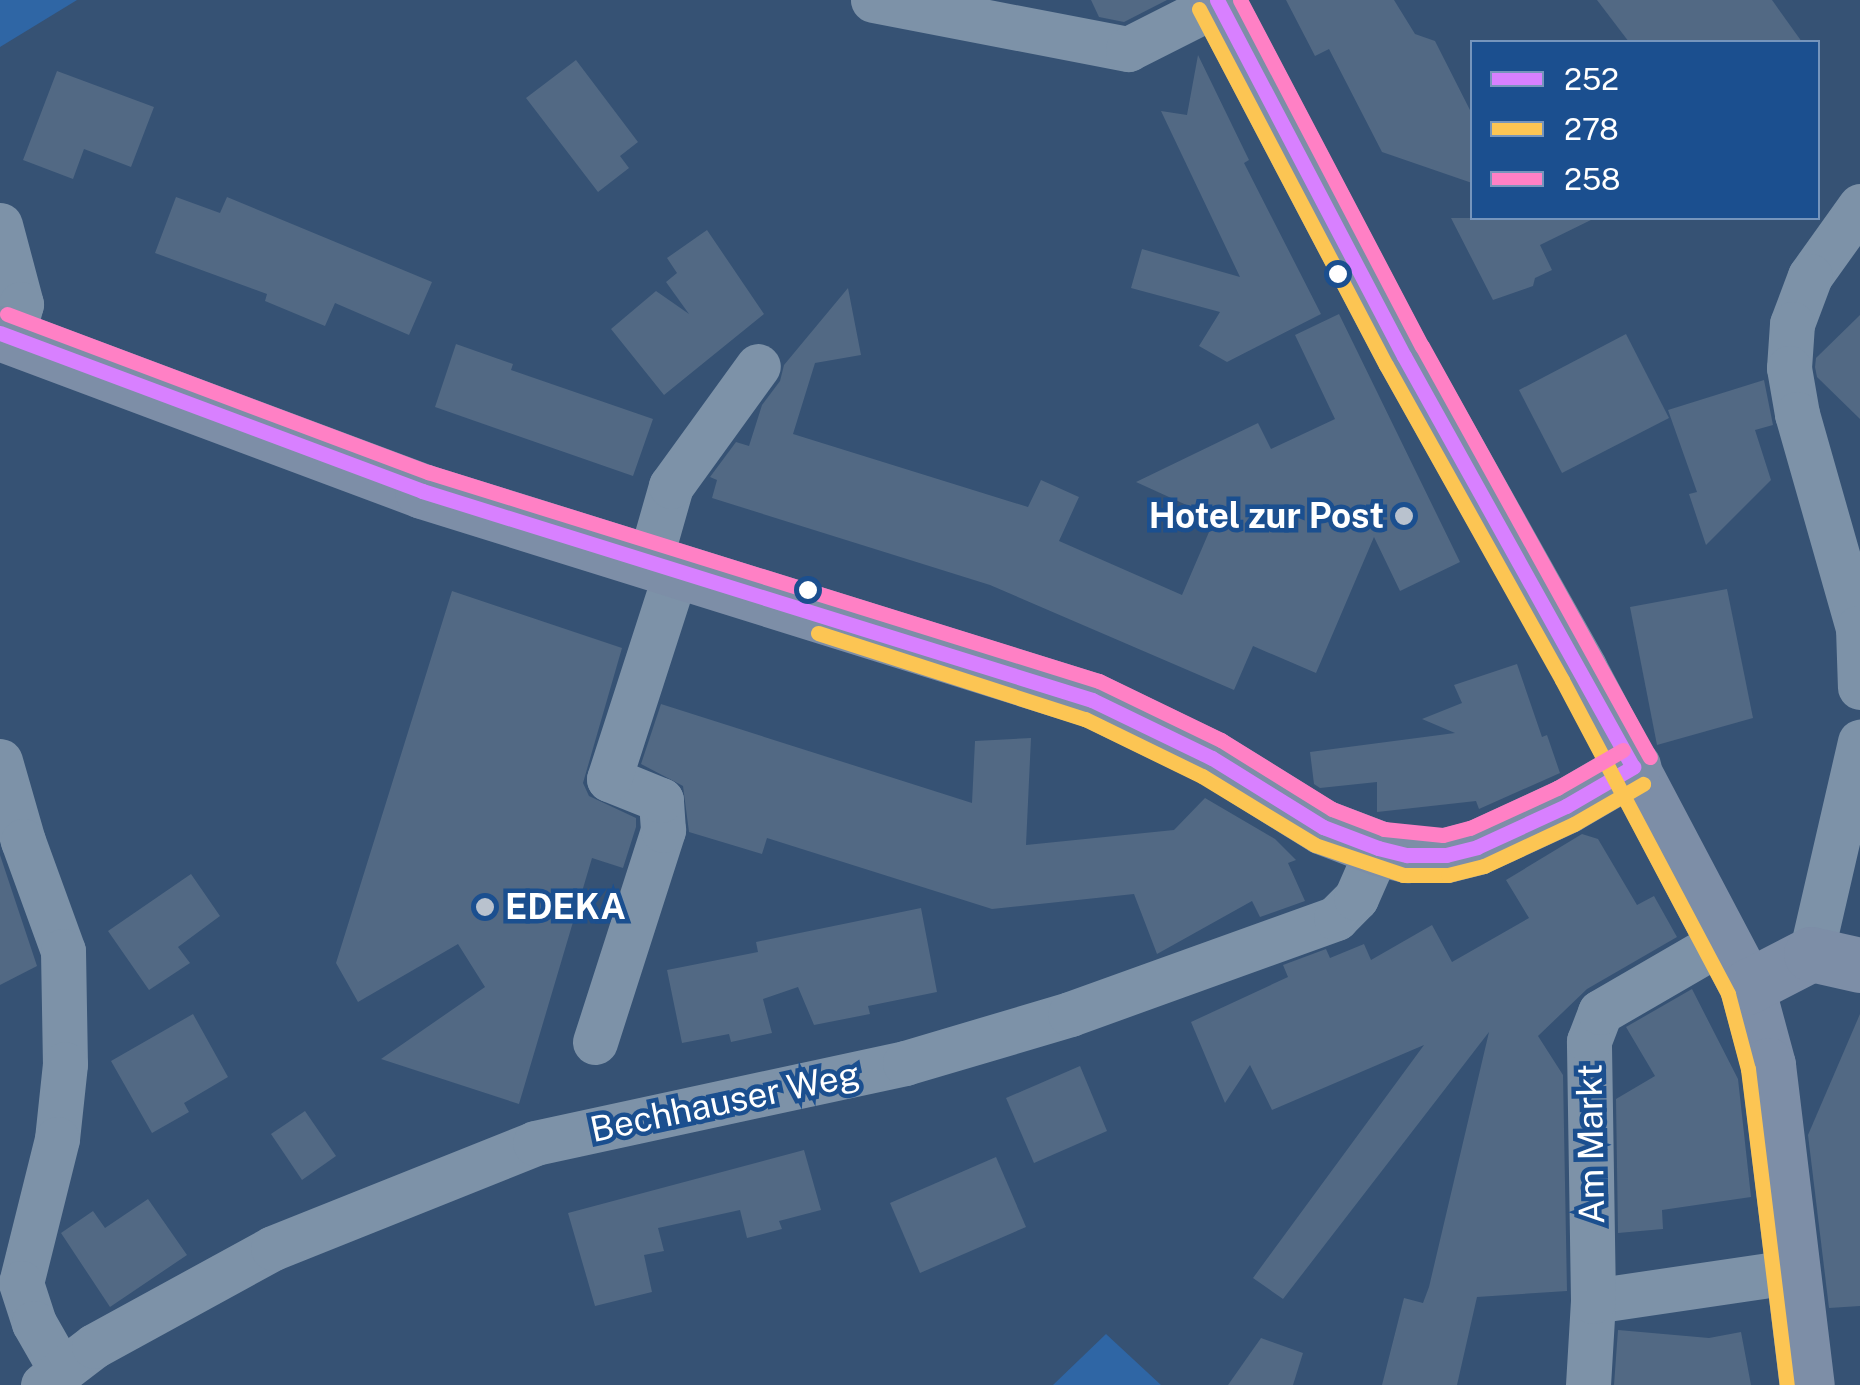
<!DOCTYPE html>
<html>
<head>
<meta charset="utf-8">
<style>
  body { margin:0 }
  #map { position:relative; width:1860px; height:1385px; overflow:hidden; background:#365274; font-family:"Public Sans",sans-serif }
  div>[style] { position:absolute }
  .green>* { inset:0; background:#2f66a5 }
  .building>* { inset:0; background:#526984 }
  .minor>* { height:45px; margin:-22.5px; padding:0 22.5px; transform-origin:22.5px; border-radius:22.5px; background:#7d92a8 }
  .major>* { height:55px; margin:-27.5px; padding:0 27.5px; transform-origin:27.5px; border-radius:27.5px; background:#7d8ea7 }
  .bus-1>* { height:15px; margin:-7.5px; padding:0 7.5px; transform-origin:7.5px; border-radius:7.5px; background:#d880ff }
  .bus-2>* { height:15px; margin:-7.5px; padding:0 7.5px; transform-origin:7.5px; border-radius:7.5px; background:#fcc553 }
  .bus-3>* { height:15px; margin:-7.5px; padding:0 7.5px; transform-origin:7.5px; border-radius:7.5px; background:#ff80c5 }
  .dots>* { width:28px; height:28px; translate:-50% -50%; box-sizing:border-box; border:5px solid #1b4f8f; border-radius:50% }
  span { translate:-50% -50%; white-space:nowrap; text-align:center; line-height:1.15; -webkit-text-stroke:9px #1b4f8f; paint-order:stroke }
  .poi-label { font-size:35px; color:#fff; font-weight:700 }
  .right { translate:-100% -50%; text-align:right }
  .left { translate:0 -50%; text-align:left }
  .street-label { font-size:35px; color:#fff }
  .legend { position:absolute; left:1470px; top:40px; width:350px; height:180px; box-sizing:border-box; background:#1b4f8f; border:2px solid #7695bc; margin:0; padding:12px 18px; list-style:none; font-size:30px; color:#fff }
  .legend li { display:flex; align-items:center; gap:20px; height:50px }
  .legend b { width:50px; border:2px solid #7695bc }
</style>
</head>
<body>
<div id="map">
  <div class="green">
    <div style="clip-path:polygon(0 0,77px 0,0 47px)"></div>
    <div style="clip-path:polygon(1106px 1334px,1161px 1385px,1053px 1385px)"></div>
  </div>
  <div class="building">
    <div style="clip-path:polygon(1091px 0,1167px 0,1124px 22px,1099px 17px)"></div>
    <div style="clip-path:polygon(1286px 0,1394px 0,1415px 34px,1435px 41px,1472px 114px,1472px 183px,1382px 152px,1329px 49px,1315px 56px)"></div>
    <div style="clip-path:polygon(1597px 0,1772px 0,1802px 42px,1629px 42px)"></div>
    <div style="clip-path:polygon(1198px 55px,1249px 160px,1244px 163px,1321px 314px,1227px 362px,1199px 346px,1220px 312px,1131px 288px,1142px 249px,1240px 277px,1161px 111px,1187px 115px)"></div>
    <div style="clip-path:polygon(576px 60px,638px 142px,620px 156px,629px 168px,598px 192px,526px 98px)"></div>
    <div style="clip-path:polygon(57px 71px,154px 107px,131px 167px,84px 149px,73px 179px,23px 160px)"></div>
    <div style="clip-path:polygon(176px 197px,220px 213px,227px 197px,432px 282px,409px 335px,335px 303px,325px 326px,265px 301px,267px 294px,155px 253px)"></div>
    <div style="clip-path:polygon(1451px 218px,1595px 218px,1540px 245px,1552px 270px,1535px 278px,1533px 286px,1493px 300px)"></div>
    <div style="clip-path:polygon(707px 230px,764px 314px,664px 395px,611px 329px,656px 291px,689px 314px,666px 282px,677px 273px,667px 258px)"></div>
    <div style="clip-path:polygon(848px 288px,861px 355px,815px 363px,793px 434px,1028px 507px,1041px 480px,1079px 497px,1059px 541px,1182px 595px,1215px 518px,1136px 482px,1258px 423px,1271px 449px,1335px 419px,1295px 335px,1339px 314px,1460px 562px,1400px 591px,1374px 537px,1316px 673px,1253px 646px,1234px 690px,990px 585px,712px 498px,717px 480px,710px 477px,736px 442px,749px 446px,762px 405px,780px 381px,784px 365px)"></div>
    <div style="clip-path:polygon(1860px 315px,1860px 419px,1817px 377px,1815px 367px,1816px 358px)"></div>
    <div style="clip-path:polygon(1626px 334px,1669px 418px,1562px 473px,1519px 390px)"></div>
    <div style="clip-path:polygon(456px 344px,513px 364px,511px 370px,653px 419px,633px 476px,435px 407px)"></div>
    <div style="clip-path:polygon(1764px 380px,1773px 425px,1755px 430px,1771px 480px,1706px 545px,1689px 494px,1697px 492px,1668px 410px)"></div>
    <div style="clip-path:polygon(1727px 589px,1753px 718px,1657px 745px,1630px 607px)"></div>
    <div style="clip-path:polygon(452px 591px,622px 648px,583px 783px,589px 796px,636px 818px,636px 827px,623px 868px,592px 858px,519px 1104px,381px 1059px,485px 987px,458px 944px,358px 1002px,336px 963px)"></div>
    <div style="clip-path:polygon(1517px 664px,1542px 737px,1547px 735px,1560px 773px,1479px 809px,1476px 801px,1377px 812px,1377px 782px,1320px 788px,1314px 784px,1310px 752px,1455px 733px,1422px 719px,1462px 703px,1454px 685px)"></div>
    <div style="clip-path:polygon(661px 704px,972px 803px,975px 741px,1031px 738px,1026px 845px,1174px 830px,1205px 798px,1275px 839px,1296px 860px,1288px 863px,1305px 901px,1260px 917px,1252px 901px,1157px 954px,1134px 894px,992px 909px,767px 838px,762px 854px,689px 832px,683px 786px,641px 764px)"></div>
    <div style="clip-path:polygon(1582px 834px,1598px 839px,1637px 905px,1654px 896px,1677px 937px,1587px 989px,1538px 1036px,1563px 1075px,1567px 1291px,1477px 1297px,1457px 1385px,1382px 1385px,1404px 1298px,1423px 1303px,1429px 1287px,1489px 1032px,1283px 1299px,1253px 1278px,1424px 1045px,1272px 1110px,1250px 1065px,1225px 1103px,1191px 1022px,1288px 977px,1283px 965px,1326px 949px,1330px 958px,1364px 944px,1371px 960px,1432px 925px,1452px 962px,1529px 918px,1506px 880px)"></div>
    <div style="clip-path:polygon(0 855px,37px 966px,0 985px)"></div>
    <div style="clip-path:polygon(191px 874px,220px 916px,178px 947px,190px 963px,149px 990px,108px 931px)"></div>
    <div style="clip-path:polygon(921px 908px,937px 992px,868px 1006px,870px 1014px,814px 1025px,798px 987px,763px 999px,772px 1033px,731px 1042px,729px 1034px,682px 1043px,667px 970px,758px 952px,756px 942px)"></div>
    <div style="clip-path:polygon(1692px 989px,1738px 1079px,1751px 1197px,1662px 1210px,1663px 1229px,1618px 1233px,1616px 1099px,1655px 1076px,1626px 1027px)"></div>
    <div style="clip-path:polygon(193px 1014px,228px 1077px,184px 1103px,189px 1112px,152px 1133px,111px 1061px)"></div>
    <div style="clip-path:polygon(1860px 1014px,1860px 1306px,1829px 1308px,1808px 1135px)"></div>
    <div style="clip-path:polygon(1080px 1066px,1107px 1131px,1034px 1163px,1006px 1098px)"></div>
    <div style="clip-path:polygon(305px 1111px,336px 1156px,302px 1180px,271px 1134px)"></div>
    <div style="clip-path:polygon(804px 1150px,821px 1210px,779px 1221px,782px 1229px,747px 1238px,740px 1210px,658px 1228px,664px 1251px,644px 1255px,652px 1292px,595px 1306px,568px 1213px)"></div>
    <div style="clip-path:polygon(996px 1157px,1026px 1227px,920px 1273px,890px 1203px)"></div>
    <div style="clip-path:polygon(148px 1199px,187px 1255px,110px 1307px,61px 1233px,93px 1211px,105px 1228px)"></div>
    <div style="clip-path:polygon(1618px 1330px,1709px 1338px,1741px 1332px,1751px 1385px,1614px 1385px)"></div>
    <div style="clip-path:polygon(1261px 1338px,1303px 1353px,1293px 1385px,1228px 1385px)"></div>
  </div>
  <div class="minor">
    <div style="left:873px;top:0;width:260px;rotate:10.9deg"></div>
    <div style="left:1128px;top:49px;width:102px;rotate:-26.8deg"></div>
    <div style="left:1860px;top:206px;width:86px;rotate:125.5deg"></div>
    <div style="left:1810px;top:276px;width:51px;rotate:110.6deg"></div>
    <div style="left:1792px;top:324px;width:44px;rotate:93.9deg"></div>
    <div style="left:1789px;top:368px;width:47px;rotate:80.1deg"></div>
    <div style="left:1797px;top:414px;width:223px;rotate:74.1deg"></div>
    <div style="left:1858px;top:628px;width:59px;rotate:88.1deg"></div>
    <div style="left:0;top:225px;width:82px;rotate:75.1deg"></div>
    <div style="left:21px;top:304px;width:35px;rotate:105deg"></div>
    <div style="left:649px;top:563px;width:80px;rotate:-74.1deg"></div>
    <div style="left:671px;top:486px;width:148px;rotate:-54.1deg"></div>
    <div style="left:0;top:761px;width:83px;rotate:74deg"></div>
    <div style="left:23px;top:841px;width:117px;rotate:70deg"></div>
    <div style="left:63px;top:951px;width:113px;rotate:89deg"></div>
    <div style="left:65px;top:1064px;width:75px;rotate:96.1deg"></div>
    <div style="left:57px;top:1139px;width:148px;rotate:104deg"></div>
    <div style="left:21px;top:1283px;width:42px;rotate:72deg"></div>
    <div style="left:34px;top:1323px;width:56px;rotate:60.3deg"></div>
    <div style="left:1811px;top:954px;width:218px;rotate:-77deg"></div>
    <div style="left:595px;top:1042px;width:223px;rotate:-72.2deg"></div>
    <div style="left:663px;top:830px;width:30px;rotate:-94deg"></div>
    <div style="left:661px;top:800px;width:56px;rotate:-158deg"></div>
    <div style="left:609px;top:779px;width:219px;rotate:-72.1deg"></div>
    <div style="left:1593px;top:1301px;width:199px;rotate:-8.4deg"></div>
    <div style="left:43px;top:1385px;width:64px;rotate:-37.4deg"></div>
    <div style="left:94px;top:1346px;width:204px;rotate:-28.7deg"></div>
    <div style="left:273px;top:1248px;width:282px;rotate:-21.8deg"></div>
    <div style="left:535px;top:1143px;width:379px;rotate:-12.2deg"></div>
    <div style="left:905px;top:1063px;width:172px;rotate:-16.5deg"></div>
    <div style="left:1070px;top:1014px;width:283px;rotate:-19.8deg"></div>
    <div style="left:1336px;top:918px;width:28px;rotate:-45deg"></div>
    <div style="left:1356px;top:898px;width:55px;rotate:-66.3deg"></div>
    <div style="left:1588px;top:1385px;width:84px;rotate:-86.6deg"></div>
    <div style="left:1593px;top:1301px;width:260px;rotate:-90.9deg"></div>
    <div style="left:1589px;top:1041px;width:31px;rotate:-69deg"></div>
    <div style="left:1600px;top:1012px;width:143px;rotate:-30.1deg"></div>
  </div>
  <div class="major">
    <div style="left:1217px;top:0;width:402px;rotate:62.3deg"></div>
    <div style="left:1404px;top:356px;width:360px;rotate:60.7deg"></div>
    <div style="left:1580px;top:670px;width:358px;rotate:62.2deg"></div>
    <div style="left:1747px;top:987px;width:81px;rotate:74.9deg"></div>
    <div style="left:1768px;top:1065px;width:322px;rotate:83.1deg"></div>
    <div style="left:0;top:333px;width:451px;rotate:20.5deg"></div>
    <div style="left:422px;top:491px;width:702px;rotate:17.32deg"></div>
    <div style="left:1092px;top:700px;width:133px;rotate:25.8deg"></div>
    <div style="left:1212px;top:758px;width:131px;rotate:31.9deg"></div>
    <div style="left:1323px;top:827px;width:59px;rotate:20.9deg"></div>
    <div style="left:1378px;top:848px;width:30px;rotate:14deg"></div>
    <div style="left:1407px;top:855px;width:39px"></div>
    <div style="left:1446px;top:855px;width:32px;rotate:-14deg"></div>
    <div style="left:1477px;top:847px;width:98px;rotate:-24.7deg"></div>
    <div style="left:1566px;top:806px;width:78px;rotate:-30.2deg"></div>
    <div style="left:1747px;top:987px;width:72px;rotate:-27.3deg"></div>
    <div style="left:1811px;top:954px;width:50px;rotate:12.7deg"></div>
  </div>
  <div class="bus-1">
    <div style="left:1217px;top:0;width:402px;rotate:62.3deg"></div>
    <div style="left:1404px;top:356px;width:470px;rotate:60.9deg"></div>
    <div style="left:0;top:333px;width:451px;rotate:20.5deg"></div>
    <div style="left:422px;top:491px;width:702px;rotate:17.32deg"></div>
    <div style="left:1092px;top:700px;width:133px;rotate:25.8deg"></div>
    <div style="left:1212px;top:758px;width:131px;rotate:31.9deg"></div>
    <div style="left:1323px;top:827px;width:59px;rotate:20.9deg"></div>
    <div style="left:1378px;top:848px;width:30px;rotate:14deg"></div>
    <div style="left:1407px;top:855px;width:39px"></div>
    <div style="left:1446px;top:855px;width:32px;rotate:-14deg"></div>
    <div style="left:1477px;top:847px;width:98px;rotate:-24.7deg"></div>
    <div style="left:1566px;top:806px;width:78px;rotate:-30.2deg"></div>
  </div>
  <div class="bus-2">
    <div style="left:1199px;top:9px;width:402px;rotate:62.3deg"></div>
    <div style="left:1386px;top:365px;width:361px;rotate:60.8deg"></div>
    <div style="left:1562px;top:680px;width:355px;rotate:62.1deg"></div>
    <div style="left:1728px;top:994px;width:78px;rotate:75.1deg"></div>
    <div style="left:1748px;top:1069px;width:318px;rotate:83deg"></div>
    <div style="left:818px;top:633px;width:281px;rotate:17.9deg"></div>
    <div style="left:1085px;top:719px;width:130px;rotate:26deg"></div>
    <div style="left:1202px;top:776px;width:132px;rotate:31.4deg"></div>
    <div style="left:1315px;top:845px;width:93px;rotate:18.8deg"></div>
    <div style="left:1403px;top:875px;width:45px"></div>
    <div style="left:1448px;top:875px;width:37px;rotate:-14deg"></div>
    <div style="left:1484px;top:866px;width:99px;rotate:-25deg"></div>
    <div style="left:1574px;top:824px;width:80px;rotate:-30.1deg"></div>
  </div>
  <div class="bus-3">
    <div style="left:1240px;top:0;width:391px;rotate:62.3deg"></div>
    <div style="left:1422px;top:346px;width:470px;rotate:61deg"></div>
    <div style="left:7px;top:314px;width:450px;rotate:20.6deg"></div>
    <div style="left:428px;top:472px;width:703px;rotate:17.3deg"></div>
    <div style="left:1099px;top:681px;width:136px;rotate:25.8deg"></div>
    <div style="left:1221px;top:740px;width:131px;rotate:31.9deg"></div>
    <div style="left:1332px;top:809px;width:56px;rotate:21deg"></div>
    <div style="left:1384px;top:829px;width:59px;rotate:5.8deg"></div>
    <div style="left:1443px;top:835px;width:28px;rotate:-15deg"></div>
    <div style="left:1470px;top:828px;width:96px;rotate:-24.7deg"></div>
    <div style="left:1557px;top:788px;width:76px;rotate:-29.9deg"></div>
  </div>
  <div class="dots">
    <div style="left:1338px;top:274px;background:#fff"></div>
    <div style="left:1404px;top:516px;background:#b9c2ce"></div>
    <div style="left:808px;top:590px;background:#fff"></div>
    <div style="left:485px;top:907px;background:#b9c2ce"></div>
  </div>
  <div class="poi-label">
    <span class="right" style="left:1384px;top:516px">Hotel zur Post</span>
    <span class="left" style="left:505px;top:907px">EDEKA</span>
  </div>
  <div class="street-label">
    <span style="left:725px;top:1102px;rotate:-12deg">Bechhauser Weg</span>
    <span style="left:1591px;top:1144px;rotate:-91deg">Am Markt</span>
  </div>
  <ul class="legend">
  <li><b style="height:12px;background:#d880ff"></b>252</li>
  <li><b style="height:12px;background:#fcc553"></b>278</li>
  <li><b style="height:12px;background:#ff80c5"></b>258</li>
  </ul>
</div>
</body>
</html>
